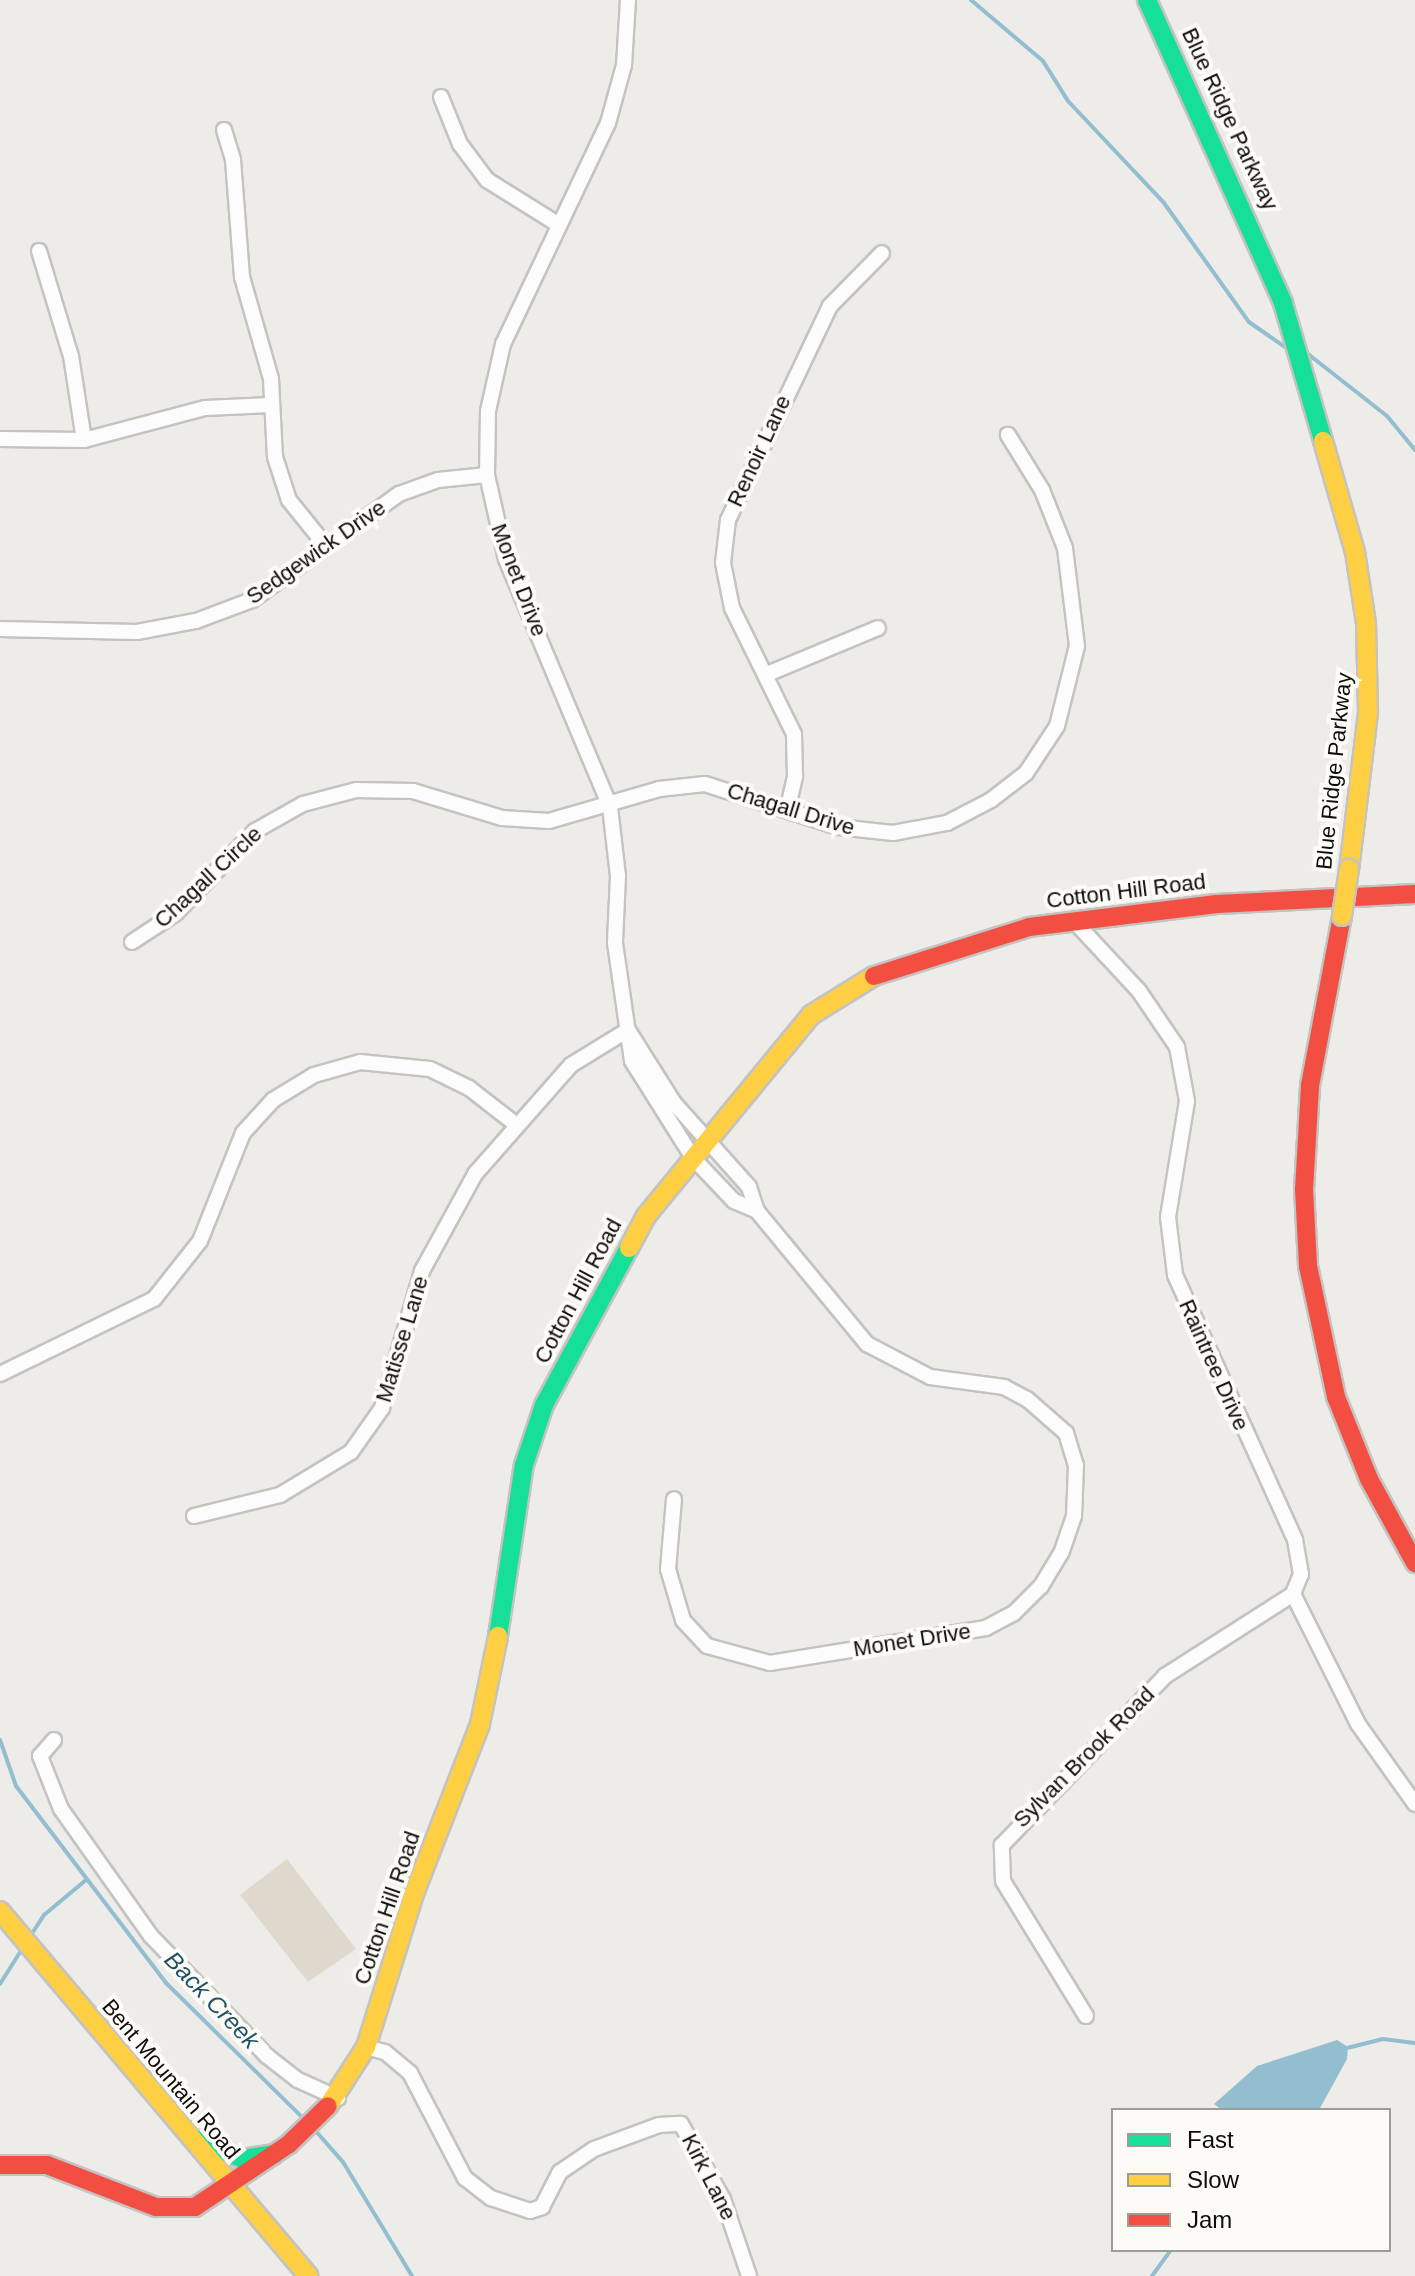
<!DOCTYPE html>
<html>
<head>
<meta charset="utf-8">
<style>
  body { margin:0 }
  #map { position:relative; width:1415px; height:2276px; overflow:hidden; background:#eeece9; font-family:Helvetica,sans-serif }
  div>[style] { position:absolute }
  .water>* { inset:0; background:#93bed0 }
  .stream>* { height:4px; margin:-2px; padding:0 2px; transform-origin:2px; border-radius:2px; background:#93bed0 }
  .building>* { inset:0; background:#ded9cc }
  .roads { filter:drop-shadow(2px 0 #c4c3c0) drop-shadow(-2px 0 #c4c3c0) drop-shadow(0 2px #c4c3c0) drop-shadow(0 -2px #c4c3c0) }
  .street>* { height:14px; margin:-7px; padding:0 7px; transform-origin:7px; border-radius:7px; background:#fcfcfc }
  .fast>* { height:18px; margin:-9px; padding:0 9px; transform-origin:9px; border-radius:9px; background:#16e098 }
  .slow>* { height:18px; margin:-9px; padding:0 9px; transform-origin:9px; border-radius:9px; background:#ffcf43 }
  .jam>* { height:18px; margin:-9px; padding:0 9px; transform-origin:9px; border-radius:9px; background:#f24e42 }
  .bridges { filter:drop-shadow(2px 0 #c4c3c0) drop-shadow(-2px 0 #c4c3c0) drop-shadow(0 2px #c4c3c0) drop-shadow(0 -2px #c4c3c0) }
  .slow-bridge>* { height:18px; margin:-9px; padding:0 9px; transform-origin:9px; border-radius:9px; background:#ffcf43 }
  span { translate:-50% -50%; white-space:nowrap; text-align:center; line-height:1.15; -webkit-text-stroke:8px #fdfbf5; paint-order:stroke }
  .street-label { font-size:22px; color:#0d0d0b }
  .water-label { font-size:24px; color:#1e5165; font-style:italic }
  .legend { position:absolute; left:1111px; top:2108px; width:280px; height:144px; box-sizing:border-box; background:#fdfbf5; border:2px solid #9d9c97; margin:0; padding:10px 14px; list-style:none; font-size:24px; color:#0d0d0b }
  .legend li { display:flex; align-items:center; gap:16px; height:40px }
  .legend b { width:40px; border:2px solid #9d9c97 }
</style>
</head>
<body>
<div id="map">
  <div class="water">
    <div style="clip-path:polygon(1337px 2040px,1348px 2047px,1347px 2059px,1319px 2110px,1222px 2110px,1214px 2104px,1257px 2066px)"></div>
  </div>
  <div class="stream">
    <div style="left:971px;top:0;width:94px;rotate:40.3deg"></div>
    <div style="left:1043px;top:61px;width:47px;rotate:58deg"></div>
    <div style="left:1068px;top:101px;width:140px;rotate:46.7deg"></div>
    <div style="left:1164px;top:203px;width:146px;rotate:54.5deg"></div>
    <div style="left:1249px;top:322px;width:44px;rotate:34.8deg"></div>
    <div style="left:1308px;top:354px;width:100px;rotate:38.1deg"></div>
    <div style="left:1387px;top:416px;width:44px;rotate:50.5deg"></div>
    <div style="left:0;top:1740px;width:49px;rotate:70.8deg"></div>
    <div style="left:16px;top:1786px;width:248px;rotate:52.7deg"></div>
    <div style="left:166px;top:1983px;width:195px;rotate:44.6deg"></div>
    <div style="left:31px;top:1935px;width:24px;rotate:-57deg"></div>
    <div style="left:44px;top:1915px;width:55px;rotate:-39.8deg"></div>
    <div style="left:0;top:1984px;width:41px;rotate:-57.8deg"></div>
    <div style="left:1347px;top:2048px;width:37px;rotate:-14deg"></div>
    <div style="left:1383px;top:2039px;width:32px;rotate:7deg"></div>
    <div style="left:314px;top:2129px;width:44px;rotate:48.7deg"></div>
    <div style="left:343px;top:2162px;width:133px;rotate:58.8deg"></div>
    <div style="left:1152px;top:2276px;width:32px;rotate:-54deg"></div>
  </div>
  <div class="building">
    <div style="clip-path:polygon(287px 1859px,356px 1949px,308px 1982px,240px 1895px)"></div>
  </div>
  <div class="roads">
    <div class="street">
      <div style="left:628px;top:0;width:65px;rotate:93.5deg"></div>
      <div style="left:624px;top:65px;width:60px;rotate:105.4deg"></div>
      <div style="left:608px;top:123px;width:245px;rotate:115.4deg"></div>
      <div style="left:503px;top:344px;width:69px;rotate:102.6deg"></div>
      <div style="left:488px;top:411px;width:64px;rotate:90.9deg"></div>
      <div style="left:487px;top:475px;width:86px;rotate:77.3deg"></div>
      <div style="left:506px;top:559px;width:269px;rotate:67.2deg"></div>
      <div style="left:610px;top:807px;width:69px;rotate:83.4deg"></div>
      <div style="left:618px;top:876px;width:67px;rotate:92.6deg"></div>
      <div style="left:615px;top:943px;width:119px;rotate:81.8deg"></div>
      <div style="left:632px;top:1061px;width:115px;rotate:57.8deg"></div>
      <div style="left:693px;top:1158px;width:59px;rotate:46.4deg"></div>
      <div style="left:734px;top:1201px;width:25px;rotate:23deg"></div>
      <div style="left:441px;top:97px;width:51px;rotate:68deg"></div>
      <div style="left:460px;top:144px;width:45px;rotate:53.1deg"></div>
      <div style="left:487px;top:180px;width:85px;rotate:32deg"></div>
      <div style="left:224px;top:130px;width:31px;rotate:73deg"></div>
      <div style="left:233px;top:160px;width:117px;rotate:85.6deg"></div>
      <div style="left:242px;top:277px;width:106px;rotate:74.1deg"></div>
      <div style="left:271px;top:379px;width:78px;rotate:87.1deg"></div>
      <div style="left:275px;top:457px;width:45px;rotate:72deg"></div>
      <div style="left:289px;top:500px;width:59px;rotate:51.2deg"></div>
      <div style="left:39px;top:251px;width:110px;rotate:73.1deg"></div>
      <div style="left:71px;top:356px;width:85px;rotate:81.2deg"></div>
      <div style="left:0;top:439px;width:84px;rotate:0.7deg"></div>
      <div style="left:84px;top:440px;width:125px;rotate:-14.8deg"></div>
      <div style="left:205px;top:408px;width:66px;rotate:-2.6deg"></div>
      <div style="left:0;top:629px;width:137px;rotate:1.3deg"></div>
      <div style="left:137px;top:632px;width:60px;rotate:-10.6deg"></div>
      <div style="left:196px;top:621px;width:60px;rotate:-20.6deg"></div>
      <div style="left:252px;top:600px;width:181px;rotate:-35.8deg"></div>
      <div style="left:399px;top:494px;width:41px;rotate:-19.7deg"></div>
      <div style="left:438px;top:480px;width:49px;rotate:-5.8deg"></div>
      <div style="left:767px;top:674px;width:120px;rotate:-22.5deg"></div>
      <div style="left:788px;top:807px;width:32px;rotate:-77deg"></div>
      <div style="left:795px;top:776px;width:42px;rotate:-91.4deg"></div>
      <div style="left:794px;top:734px;width:140px;rotate:-116.2deg"></div>
      <div style="left:732px;top:608px;width:46px;rotate:-101.3deg"></div>
      <div style="left:723px;top:563px;width:43px;rotate:-83.4deg"></div>
      <div style="left:728px;top:520px;width:237px;rotate:-64.5deg"></div>
      <div style="left:830px;top:306px;width:74px;rotate:-45.5deg"></div>
      <div style="left:1073px;top:920px;width:97px;rotate:47.1deg"></div>
      <div style="left:1139px;top:991px;width:68px;rotate:55.8deg"></div>
      <div style="left:1177px;top:1047px;width:55px;rotate:79.5deg"></div>
      <div style="left:1187px;top:1101px;width:118px;rotate:99.3deg"></div>
      <div style="left:1168px;top:1217px;width:58px;rotate:83.1deg"></div>
      <div style="left:1175px;top:1275px;width:291px;rotate:65.6deg"></div>
      <div style="left:1295px;top:1540px;width:35px;rotate:80deg"></div>
      <div style="left:1301px;top:1574px;width:22px;rotate:112deg"></div>
      <div style="left:1293px;top:1594px;width:145px;rotate:63.4deg"></div>
      <div style="left:1358px;top:1724px;width:98px;rotate:54.5deg"></div>
      <div style="left:132px;top:942px;width:53px;rotate:-33.4deg"></div>
      <div style="left:176px;top:913px;width:114px;rotate:-46.1deg"></div>
      <div style="left:255px;top:831px;width:55px;rotate:-29.4deg"></div>
      <div style="left:303px;top:804px;width:55px;rotate:-14.8deg"></div>
      <div style="left:356px;top:790px;width:57px;rotate:1deg"></div>
      <div style="left:413px;top:791px;width:93px;rotate:16.9deg"></div>
      <div style="left:502px;top:818px;width:47px;rotate:3.7deg"></div>
      <div style="left:549px;top:821px;width:115px;rotate:-16.2deg"></div>
      <div style="left:659px;top:789px;width:46px;rotate:-6.2deg"></div>
      <div style="left:705px;top:784px;width:140px;rotate:17.9deg"></div>
      <div style="left:838px;top:827px;width:55px;rotate:6.2deg"></div>
      <div style="left:893px;top:833px;width:55px;rotate:-10.5deg"></div>
      <div style="left:947px;top:823px;width:50px;rotate:-27.6deg"></div>
      <div style="left:991px;top:800px;width:44px;rotate:-37.6deg"></div>
      <div style="left:1026px;top:773px;width:56px;rotate:-56.6deg"></div>
      <div style="left:1057px;top:726px;width:82px;rotate:-76deg"></div>
      <div style="left:1077px;top:646px;width:99px;rotate:-97deg"></div>
      <div style="left:1065px;top:548px;width:62px;rotate:-111.6deg"></div>
      <div style="left:1042px;top:490px;width:65px;rotate:-121.7deg"></div>
      <div style="left:628px;top:1030px;width:86px;rotate:57.8deg"></div>
      <div style="left:674px;top:1103px;width:113px;rotate:48.2deg"></div>
      <div style="left:749px;top:1187px;width:25px;rotate:72deg"></div>
      <div style="left:757px;top:1211px;width:173px;rotate:50.4deg"></div>
      <div style="left:867px;top:1344px;width:71px;rotate:27.6deg"></div>
      <div style="left:930px;top:1377px;width:75px;rotate:7.7deg"></div>
      <div style="left:1004px;top:1387px;width:26px;rotate:28deg"></div>
      <div style="left:1027px;top:1399px;width:52px;rotate:41.1deg"></div>
      <div style="left:1066px;top:1433px;width:34px;rotate:73deg"></div>
      <div style="left:1076px;top:1465px;width:51px;rotate:92.2deg"></div>
      <div style="left:1074px;top:1516px;width:39px;rotate:109deg"></div>
      <div style="left:1061px;top:1553px;width:39px;rotate:121deg"></div>
      <div style="left:1041px;top:1586px;width:38px;rotate:135deg"></div>
      <div style="left:1014px;top:1613px;width:32px;rotate:152deg"></div>
      <div style="left:986px;top:1628px;width:219px;rotate:170.8deg"></div>
      <div style="left:770px;top:1663px;width:65px;rotate:-164.9deg"></div>
      <div style="left:707px;top:1646px;width:35px;rotate:-133deg"></div>
      <div style="left:683px;top:1620px;width:53px;rotate:-106.4deg"></div>
      <div style="left:668px;top:1569px;width:70px;rotate:-85.1deg"></div>
      <div style="left:0;top:1374px;width:171px;rotate:-26deg"></div>
      <div style="left:154px;top:1299px;width:74px;rotate:-51.6deg"></div>
      <div style="left:200px;top:1241px;width:116px;rotate:-68.3deg"></div>
      <div style="left:243px;top:1133px;width:45px;rotate:-47.7deg"></div>
      <div style="left:273px;top:1100px;width:48px;rotate:-31.4deg"></div>
      <div style="left:314px;top:1075px;width:48px;rotate:-15.8deg"></div>
      <div style="left:360px;top:1062px;width:70px;rotate:5.7deg"></div>
      <div style="left:430px;top:1069px;width:43px;rotate:26deg"></div>
      <div style="left:469px;top:1088px;width:57px;rotate:37.9deg"></div>
      <div style="left:194px;top:1516px;width:89px;rotate:-13.7deg"></div>
      <div style="left:280px;top:1495px;width:83px;rotate:-31.2deg"></div>
      <div style="left:351px;top:1452px;width:54px;rotate:-54.8deg"></div>
      <div style="left:382px;top:1408px;width:143px;rotate:-73.7deg"></div>
      <div style="left:422px;top:1271px;width:111px;rotate:-61.3deg"></div>
      <div style="left:475px;top:1174px;width:145px;rotate:-48.6deg"></div>
      <div style="left:571px;top:1065px;width:67px;rotate:-31.6deg"></div>
      <div style="left:54px;top:1740px;width:21px;rotate:131deg"></div>
      <div style="left:40px;top:1756px;width:57px;rotate:68.4deg"></div>
      <div style="left:61px;top:1809px;width:156px;rotate:54.7deg"></div>
      <div style="left:151px;top:1936px;width:167px;rotate:46deg"></div>
      <div style="left:267px;top:2056px;width:39px;rotate:38deg"></div>
      <div style="left:298px;top:2080px;width:44px;rotate:24.2deg"></div>
      <div style="left:1086px;top:2016px;width:158px;rotate:-121.6deg"></div>
      <div style="left:1003px;top:1881px;width:36px;rotate:-92deg"></div>
      <div style="left:1002px;top:1845px;width:235px;rotate:-46deg"></div>
      <div style="left:1165px;top:1676px;width:152px;rotate:-32.6deg"></div>
      <div style="left:366px;top:2047px;width:20px;rotate:15deg"></div>
      <div style="left:385px;top:2052px;width:33px;rotate:40deg"></div>
      <div style="left:410px;top:2073px;width:119px;rotate:62.4deg"></div>
      <div style="left:465px;top:2178px;width:33px;rotate:38deg"></div>
      <div style="left:491px;top:2198px;width:41px;rotate:18.4deg"></div>
      <div style="left:530px;top:2211px;width:13px;rotate:-18deg"></div>
      <div style="left:542px;top:2207px;width:39px;rotate:-63deg"></div>
      <div style="left:560px;top:2172px;width:41px;rotate:-34.1deg"></div>
      <div style="left:594px;top:2149px;width:69px;rotate:-20.3deg"></div>
      <div style="left:659px;top:2125px;width:22px;rotate:-3deg"></div>
      <div style="left:681px;top:2124px;width:86px;rotate:60.8deg"></div>
      <div style="left:723px;top:2199px;width:81px;rotate:71.3deg"></div>
    </div>
    <div class="fast">
      <div style="left:1147px;top:0;width:332px;rotate:65.8deg"></div>
      <div style="left:1283px;top:303px;width:144px;rotate:73.8deg"></div>
      <div style="left:498px;top:1636px;width:173px;rotate:-81.4deg"></div>
      <div style="left:524px;top:1465px;width:63px;rotate:-71.6deg"></div>
      <div style="left:544px;top:1405px;width:179px;rotate:-61.6deg"></div>
      <div style="left:198px;top:2140px;width:49px;rotate:22.9deg"></div>
      <div style="left:243px;top:2159px;width:32px;rotate:-9deg"></div>
    </div>
    <div class="slow">
      <div style="left:1323px;top:441px;width:116px;rotate:73.9deg"></div>
      <div style="left:1355px;top:552px;width:72px;rotate:81.2deg"></div>
      <div style="left:1366px;top:623px;width:90px;rotate:88.7deg"></div>
      <div style="left:1368px;top:713px;width:157px;rotate:96.9deg"></div>
      <div style="left:629px;top:1248px;width:36px;rotate:-62deg"></div>
      <div style="left:646px;top:1216px;width:260px;rotate:-50.6deg"></div>
      <div style="left:811px;top:1015px;width:74px;rotate:-31.8deg"></div>
      <div style="left:0;top:1911px;width:478px;rotate:49.8deg"></div>
      <div style="left:328px;top:2106px;width:70px;rotate:-57.2deg"></div>
      <div style="left:366px;top:2047px;width:164px;rotate:-72.6deg"></div>
      <div style="left:415px;top:1891px;width:179px;rotate:-68.7deg"></div>
      <div style="left:480px;top:1724px;width:90px;rotate:-78.4deg"></div>
    </div>
    <div class="jam">
      <div style="left:1342px;top:916px;width:173px;rotate:100.7deg"></div>
      <div style="left:1310px;top:1086px;width:103px;rotate:93.3deg"></div>
      <div style="left:1304px;top:1189px;width:77px;rotate:87deg"></div>
      <div style="left:1308px;top:1266px;width:134px;rotate:77.9deg"></div>
      <div style="left:1336px;top:1397px;width:88px;rotate:68.1deg"></div>
      <div style="left:1369px;top:1479px;width:96px;rotate:61.3deg"></div>
      <div style="left:874px;top:976px;width:163px;rotate:-17.5deg"></div>
      <div style="left:1029px;top:927px;width:189px;rotate:-7deg"></div>
      <div style="left:1217px;top:904px;width:198px;rotate:-2.9deg"></div>
      <div style="left:0;top:2165px;width:47px"></div>
      <div style="left:47px;top:2165px;width:117px;rotate:21.1deg"></div>
      <div style="left:156px;top:2207px;width:39px"></div>
      <div style="left:195px;top:2207px;width:113px;rotate:-33.8deg"></div>
      <div style="left:289px;top:2144px;width:54px;rotate:-44.3deg"></div>
    </div>
  </div>
  <div class="bridges">
    <div class="slow-bridge">
      <div style="left:1342px;top:916px;width:48px;rotate:-81.5deg"></div>
    </div>
  </div>
  <div class="street-label">
    <span style="left:1230px;top:119px;rotate:65deg">Blue Ridge Parkway</span>
    <span style="left:759px;top:451px;rotate:-65deg">Renoir Lane</span>
    <span style="left:316px;top:552px;rotate:-35deg">Sedgewick Drive</span>
    <span style="left:519px;top:580px;rotate:69deg">Monet Drive</span>
    <span style="left:1334px;top:771px;rotate:-84deg">Blue Ridge Parkway</span>
    <span style="left:791px;top:809px;rotate:17deg">Chagall Drive</span>
    <span style="left:208px;top:877px;rotate:-43deg">Chagall Circle</span>
    <span style="left:1126px;top:891px;rotate:-7deg">Cotton Hill Road</span>
    <span style="left:578px;top:1291px;rotate:-62deg">Cotton Hill Road</span>
    <span style="left:402px;top:1339px;rotate:-73deg">Matisse Lane</span>
    <span style="left:1214px;top:1365px;rotate:66deg">Raintree Drive</span>
    <span style="left:912px;top:1640px;rotate:-9deg">Monet Drive</span>
    <span style="left:1084px;top:1757px;rotate:-45deg">Sylvan Brook Road</span>
    <span style="left:387px;top:1908px;rotate:-71deg">Cotton Hill Road</span>
    <span style="left:171px;top:2079px;rotate:50deg">Bent Mountain Road</span>
    <span style="left:709px;top:2177px;rotate:63deg">Kirk Lane</span>
  </div>
  <div class="water-label">
    <span style="left:212px;top:2000px;rotate:46deg">Back Creek</span>
  </div>
  <ul class="legend">
  <li><b style="height:10px;background:#16e098"></b>Fast</li>
  <li><b style="height:10px;background:#ffcf43"></b>Slow</li>
  <li><b style="height:10px;background:#f24e42"></b>Jam</li>
  </ul>
</div>
</body>
</html>
